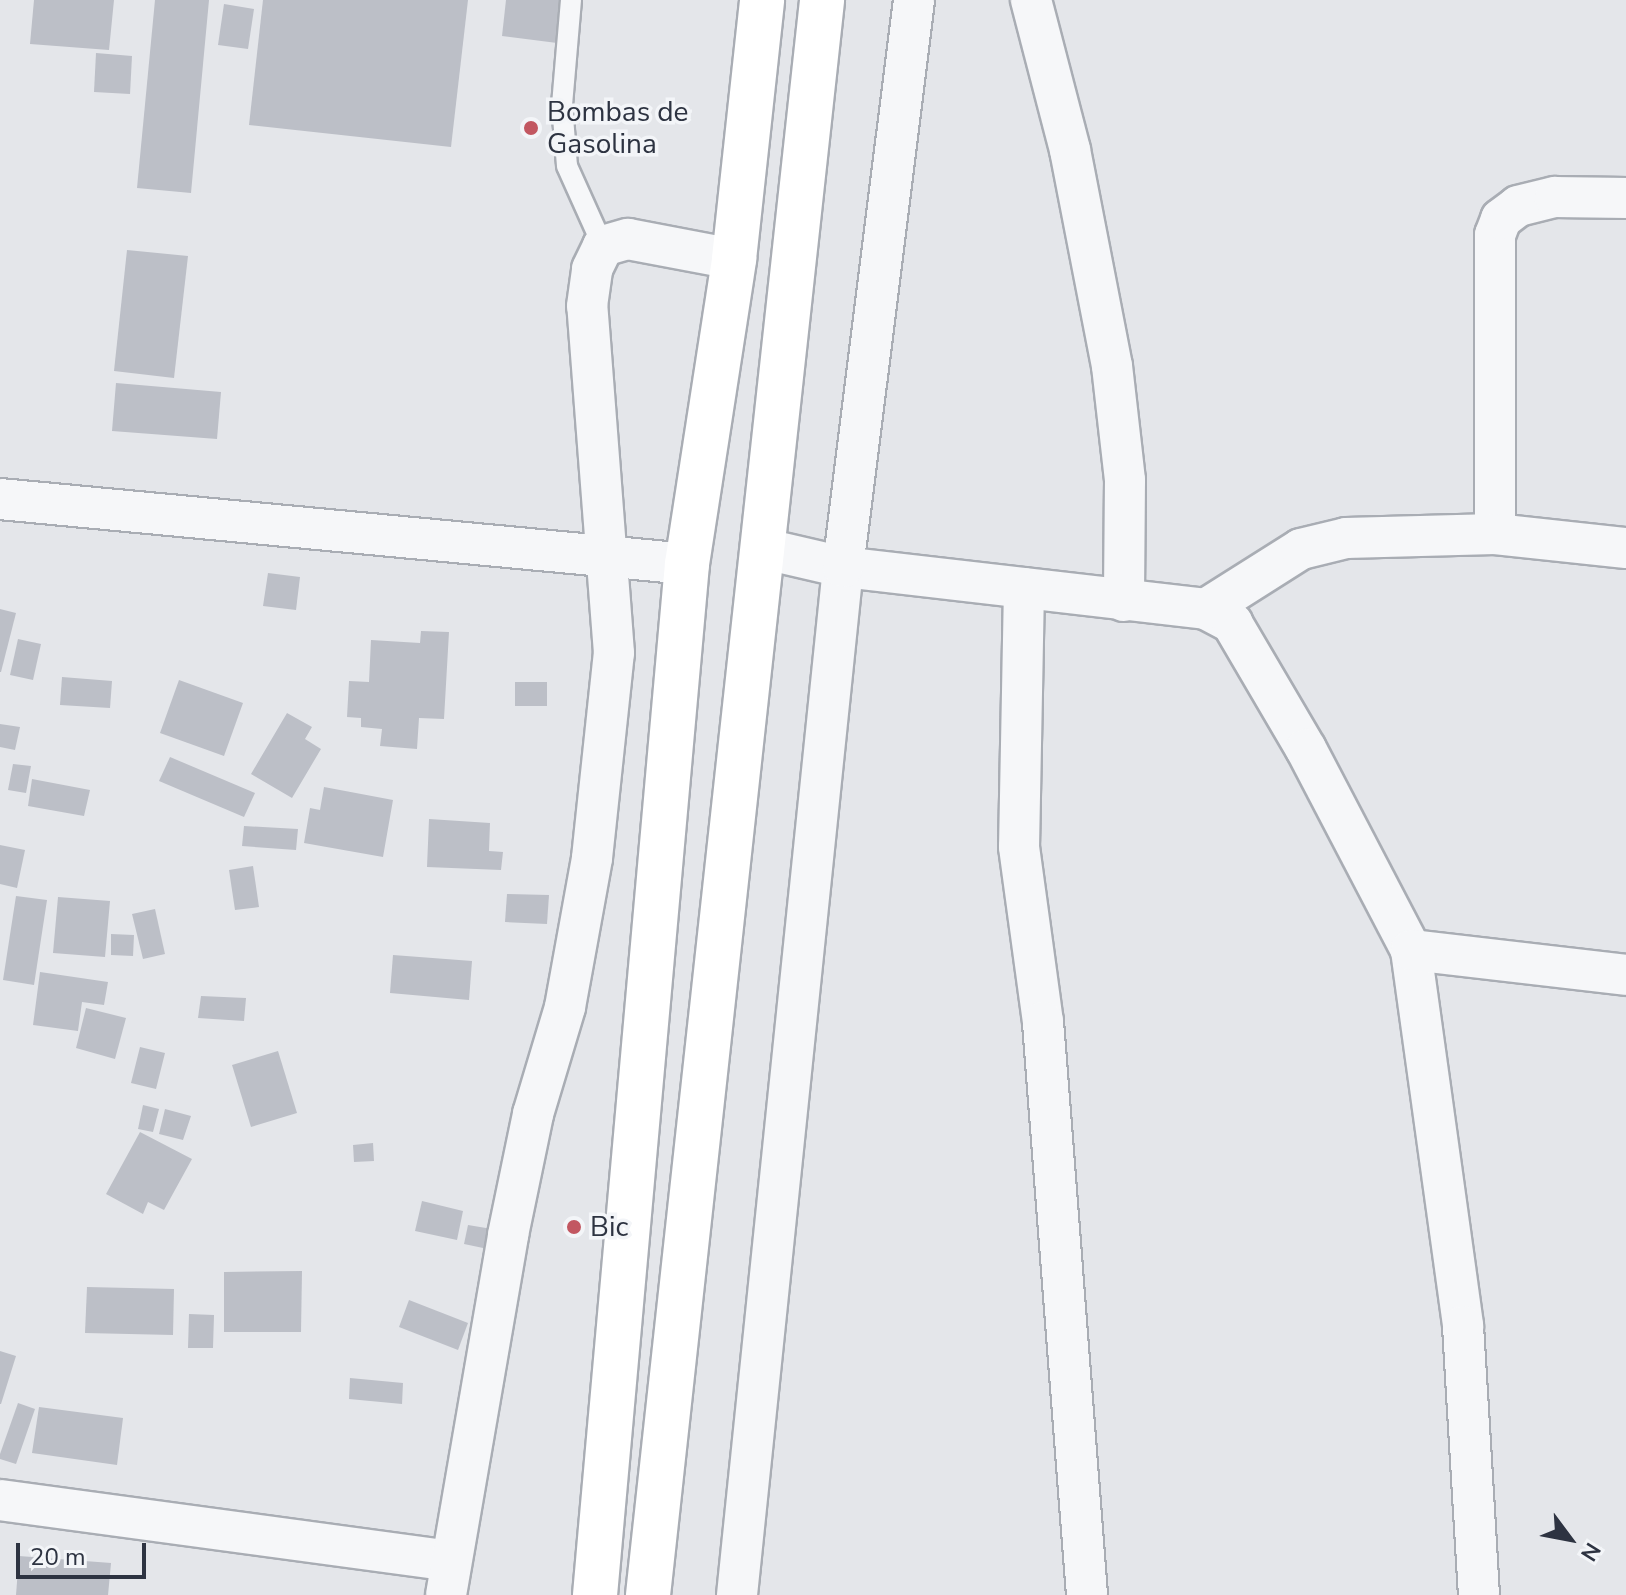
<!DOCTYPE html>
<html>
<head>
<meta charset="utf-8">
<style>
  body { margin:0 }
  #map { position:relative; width:1626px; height:1595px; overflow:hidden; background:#e4e6ea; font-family:"Nunito Sans",sans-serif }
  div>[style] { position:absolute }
  .building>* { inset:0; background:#bcbfc7 }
  .roads { filter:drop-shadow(2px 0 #a9adb4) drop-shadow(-2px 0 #a9adb4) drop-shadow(0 2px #a9adb4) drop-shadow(0 -2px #a9adb4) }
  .lane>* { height:20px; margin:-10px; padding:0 10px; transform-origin:10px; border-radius:10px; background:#f6f7f9 }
  .street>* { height:40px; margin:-20px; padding:0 20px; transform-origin:20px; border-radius:20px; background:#f6f7f9 }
  .highway>* { height:44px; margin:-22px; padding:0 22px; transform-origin:22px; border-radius:22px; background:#fff }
  .dots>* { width:22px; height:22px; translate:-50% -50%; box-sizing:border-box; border:4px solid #f3f5f8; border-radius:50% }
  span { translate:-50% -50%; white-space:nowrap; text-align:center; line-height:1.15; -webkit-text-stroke:7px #f3f5f8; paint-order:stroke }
  .poi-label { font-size:28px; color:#2d3341 }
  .left { translate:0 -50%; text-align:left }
  .north { position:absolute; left:1530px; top:1499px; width:80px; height:80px; -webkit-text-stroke:6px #f3f5f8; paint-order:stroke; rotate:122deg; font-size:22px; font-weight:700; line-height:32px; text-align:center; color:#2d3341 }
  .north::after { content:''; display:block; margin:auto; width:28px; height:36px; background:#2d3341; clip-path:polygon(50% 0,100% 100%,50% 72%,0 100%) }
  .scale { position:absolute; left:16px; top:1543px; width:130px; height:36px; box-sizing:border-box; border:4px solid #2d3341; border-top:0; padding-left:10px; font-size:24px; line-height:28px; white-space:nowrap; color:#2d3341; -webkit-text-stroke:6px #f3f5f8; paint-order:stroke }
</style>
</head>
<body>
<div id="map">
  <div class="building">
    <div style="clip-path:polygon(34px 0,114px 0,109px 50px,30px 44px)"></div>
    <div style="clip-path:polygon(155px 0,209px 0,191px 193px,137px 188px)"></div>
    <div style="clip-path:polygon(263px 0,468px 0,451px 147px,249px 125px)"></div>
    <div style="clip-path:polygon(506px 0,571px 0,565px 44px,502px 36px)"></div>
    <div style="clip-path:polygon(224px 4px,254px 9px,248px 49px,218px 45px)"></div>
    <div style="clip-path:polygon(96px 53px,132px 56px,130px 94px,94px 92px)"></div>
    <div style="clip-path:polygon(127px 250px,188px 256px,174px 378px,114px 371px)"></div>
    <div style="clip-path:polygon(116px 383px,221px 392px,217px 439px,112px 431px)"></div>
    <div style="clip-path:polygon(268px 573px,300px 577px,296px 610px,263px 606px)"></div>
    <div style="clip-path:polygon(0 609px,16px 613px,1px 672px,0 672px)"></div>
    <div style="clip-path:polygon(421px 631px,449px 632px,444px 719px,419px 718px,417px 749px,380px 746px,382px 729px,361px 727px,361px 718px,347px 717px,349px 681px,369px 682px,371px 640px,420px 643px)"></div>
    <div style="clip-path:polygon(18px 639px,41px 644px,33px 680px,10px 675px)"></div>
    <div style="clip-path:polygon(62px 677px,112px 681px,110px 708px,60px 705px)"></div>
    <div style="clip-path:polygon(179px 680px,243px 703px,224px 756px,160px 733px)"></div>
    <div style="clip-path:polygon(515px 682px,547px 682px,547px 706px,515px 706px)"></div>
    <div style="clip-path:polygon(287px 713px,312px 727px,305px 739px,321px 749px,292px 798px,251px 774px)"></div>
    <div style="clip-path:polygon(0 724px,20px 727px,15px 750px,0 747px)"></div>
    <div style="clip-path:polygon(170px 757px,255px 793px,244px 817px,159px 781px)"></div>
    <div style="clip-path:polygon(13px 764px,31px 766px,26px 793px,8px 790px)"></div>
    <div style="clip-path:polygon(32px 779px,90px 790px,84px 816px,28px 806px)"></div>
    <div style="clip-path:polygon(324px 787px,393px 800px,383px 857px,304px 843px,310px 808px,320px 810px)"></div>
    <div style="clip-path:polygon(429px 819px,490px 823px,489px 851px,503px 852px,501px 870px,427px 867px)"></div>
    <div style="clip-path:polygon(244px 826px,298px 829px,296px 850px,242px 846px)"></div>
    <div style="clip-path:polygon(0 845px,25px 850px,17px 888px,0 884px)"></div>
    <div style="clip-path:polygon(253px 866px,259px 907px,235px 910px,229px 870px)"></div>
    <div style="clip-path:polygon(507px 894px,549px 895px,547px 924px,505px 922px)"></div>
    <div style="clip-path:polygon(16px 896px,47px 900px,34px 985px,3px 980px)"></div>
    <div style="clip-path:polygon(58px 897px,110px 901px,105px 957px,53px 953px)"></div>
    <div style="clip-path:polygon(155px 909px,165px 954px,143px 959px,132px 914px)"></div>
    <div style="clip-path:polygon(111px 934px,134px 935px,133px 956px,111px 955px)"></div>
    <div style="clip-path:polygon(393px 955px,472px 961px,469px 1000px,390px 993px)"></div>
    <div style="clip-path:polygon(40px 972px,108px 982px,104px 1005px,82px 1002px,78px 1031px,33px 1025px)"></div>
    <div style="clip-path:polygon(201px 996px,246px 998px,244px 1021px,198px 1018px)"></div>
    <div style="clip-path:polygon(86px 1008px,126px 1018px,115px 1059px,76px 1048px)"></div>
    <div style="clip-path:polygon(140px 1047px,165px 1053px,156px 1089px,131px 1083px)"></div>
    <div style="clip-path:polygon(278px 1051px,297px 1113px,251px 1127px,232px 1065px)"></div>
    <div style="clip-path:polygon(143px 1105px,159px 1109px,153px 1132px,138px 1129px)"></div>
    <div style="clip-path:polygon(165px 1109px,191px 1116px,183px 1140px,159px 1134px)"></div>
    <div style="clip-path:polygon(140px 1132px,192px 1159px,164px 1210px,148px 1202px,143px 1214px,106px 1194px)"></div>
    <div style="clip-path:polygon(373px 1143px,374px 1161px,354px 1162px,353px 1145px)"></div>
    <div style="clip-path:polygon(422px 1201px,463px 1211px,457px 1240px,415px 1231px)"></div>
    <div style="clip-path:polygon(468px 1225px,492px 1229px,488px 1249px,464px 1244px)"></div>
    <div style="clip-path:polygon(302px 1271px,301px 1332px,224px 1332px,224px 1272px)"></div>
    <div style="clip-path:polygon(87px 1287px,174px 1289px,173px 1335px,85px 1333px)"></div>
    <div style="clip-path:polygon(409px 1300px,468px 1323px,458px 1350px,399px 1327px)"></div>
    <div style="clip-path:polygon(189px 1314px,214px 1315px,213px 1348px,188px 1348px)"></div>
    <div style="clip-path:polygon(0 1351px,16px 1356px,1px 1404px,0 1404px)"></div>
    <div style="clip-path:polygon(350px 1378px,403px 1383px,402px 1404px,349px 1399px)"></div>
    <div style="clip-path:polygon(18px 1403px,35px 1409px,16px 1464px,0 1459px,0 1454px)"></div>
    <div style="clip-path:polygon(39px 1407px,123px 1418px,117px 1465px,32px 1453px)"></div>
    <div style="clip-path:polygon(19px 1556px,111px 1563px,108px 1595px,16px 1595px)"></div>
  </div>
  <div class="roads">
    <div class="lane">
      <div style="left:571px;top:0;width:105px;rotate:94.9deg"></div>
      <div style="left:562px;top:105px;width:61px;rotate:85.3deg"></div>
      <div style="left:567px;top:166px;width:88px;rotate:65.8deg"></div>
    </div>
    <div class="street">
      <div style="left:1031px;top:0;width:155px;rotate:75.4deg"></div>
      <div style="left:1070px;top:150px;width:220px;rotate:79deg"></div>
      <div style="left:1112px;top:366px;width:115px;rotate:83.5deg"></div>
      <div style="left:1125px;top:480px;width:121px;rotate:90.5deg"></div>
      <div style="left:0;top:499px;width:690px;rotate:5.4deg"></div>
      <div style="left:1495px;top:534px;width:299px;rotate:-90deg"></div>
      <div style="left:1495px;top:235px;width:17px;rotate:-69deg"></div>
      <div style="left:1501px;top:219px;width:21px;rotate:-37deg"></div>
      <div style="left:1518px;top:206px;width:38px;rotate:-14deg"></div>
      <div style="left:1555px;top:197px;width:71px;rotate:0.8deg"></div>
      <div style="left:761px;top:548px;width:84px;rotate:13deg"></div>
      <div style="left:843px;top:567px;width:365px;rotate:6.6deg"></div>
      <div style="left:1206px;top:609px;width:30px;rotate:28deg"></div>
      <div style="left:1232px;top:623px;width:146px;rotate:59.6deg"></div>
      <div style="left:1306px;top:749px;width:227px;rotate:62.4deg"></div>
      <div style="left:1411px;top:950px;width:380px;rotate:82.1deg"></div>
      <div style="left:1463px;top:1326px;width:269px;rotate:86.6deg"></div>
      <div style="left:1024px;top:588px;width:259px;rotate:91.1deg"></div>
      <div style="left:1019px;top:847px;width:177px;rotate:82.2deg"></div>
      <div style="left:1043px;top:1022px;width:575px;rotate:85.61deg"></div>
      <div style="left:1206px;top:609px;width:112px;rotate:-32.3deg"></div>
      <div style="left:1301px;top:549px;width:46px;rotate:-13.7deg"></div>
      <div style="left:1346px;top:538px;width:149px;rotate:-1.5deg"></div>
      <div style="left:1495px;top:534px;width:132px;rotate:6.1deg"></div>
      <div style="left:1411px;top:950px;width:216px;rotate:6.6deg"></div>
      <div style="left:0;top:1500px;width:454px;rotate:7.7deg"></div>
      <div style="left:446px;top:1595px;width:365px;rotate:-80.2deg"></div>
      <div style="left:508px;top:1235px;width:124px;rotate:-78.3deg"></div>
      <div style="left:533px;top:1114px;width:112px;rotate:-73.3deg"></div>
      <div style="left:565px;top:1007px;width:151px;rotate:-79.7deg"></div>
      <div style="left:592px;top:858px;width:206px;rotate:-83.9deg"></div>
      <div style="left:614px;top:653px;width:348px;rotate:-94.4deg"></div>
      <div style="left:587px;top:306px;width:37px;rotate:-82deg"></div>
      <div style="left:592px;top:269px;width:25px;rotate:-64deg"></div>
      <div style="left:603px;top:246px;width:26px;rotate:-16deg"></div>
      <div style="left:628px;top:239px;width:108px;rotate:10.7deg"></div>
      <div style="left:737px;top:1595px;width:1033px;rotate:-84.11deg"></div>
      <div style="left:843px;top:567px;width:571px;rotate:-82.86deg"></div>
    </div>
    <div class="highway">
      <div style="left:595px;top:1595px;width:1035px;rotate:-84.9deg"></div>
      <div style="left:687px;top:564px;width:309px;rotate:-81.2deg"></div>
      <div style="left:734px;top:259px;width:261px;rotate:-83.8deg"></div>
      <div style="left:648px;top:1595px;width:1604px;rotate:-83.77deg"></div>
    </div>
  </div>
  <div class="dots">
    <div style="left:531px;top:128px;background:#c25761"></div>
    <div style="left:574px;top:1227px;background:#c25761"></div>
  </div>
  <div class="poi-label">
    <span class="left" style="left:547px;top:128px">Bombas de<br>Gasolina</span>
    <span class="left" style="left:590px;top:1227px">Bic</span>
  </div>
  <div class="north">N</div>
  <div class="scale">20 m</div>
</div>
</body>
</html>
